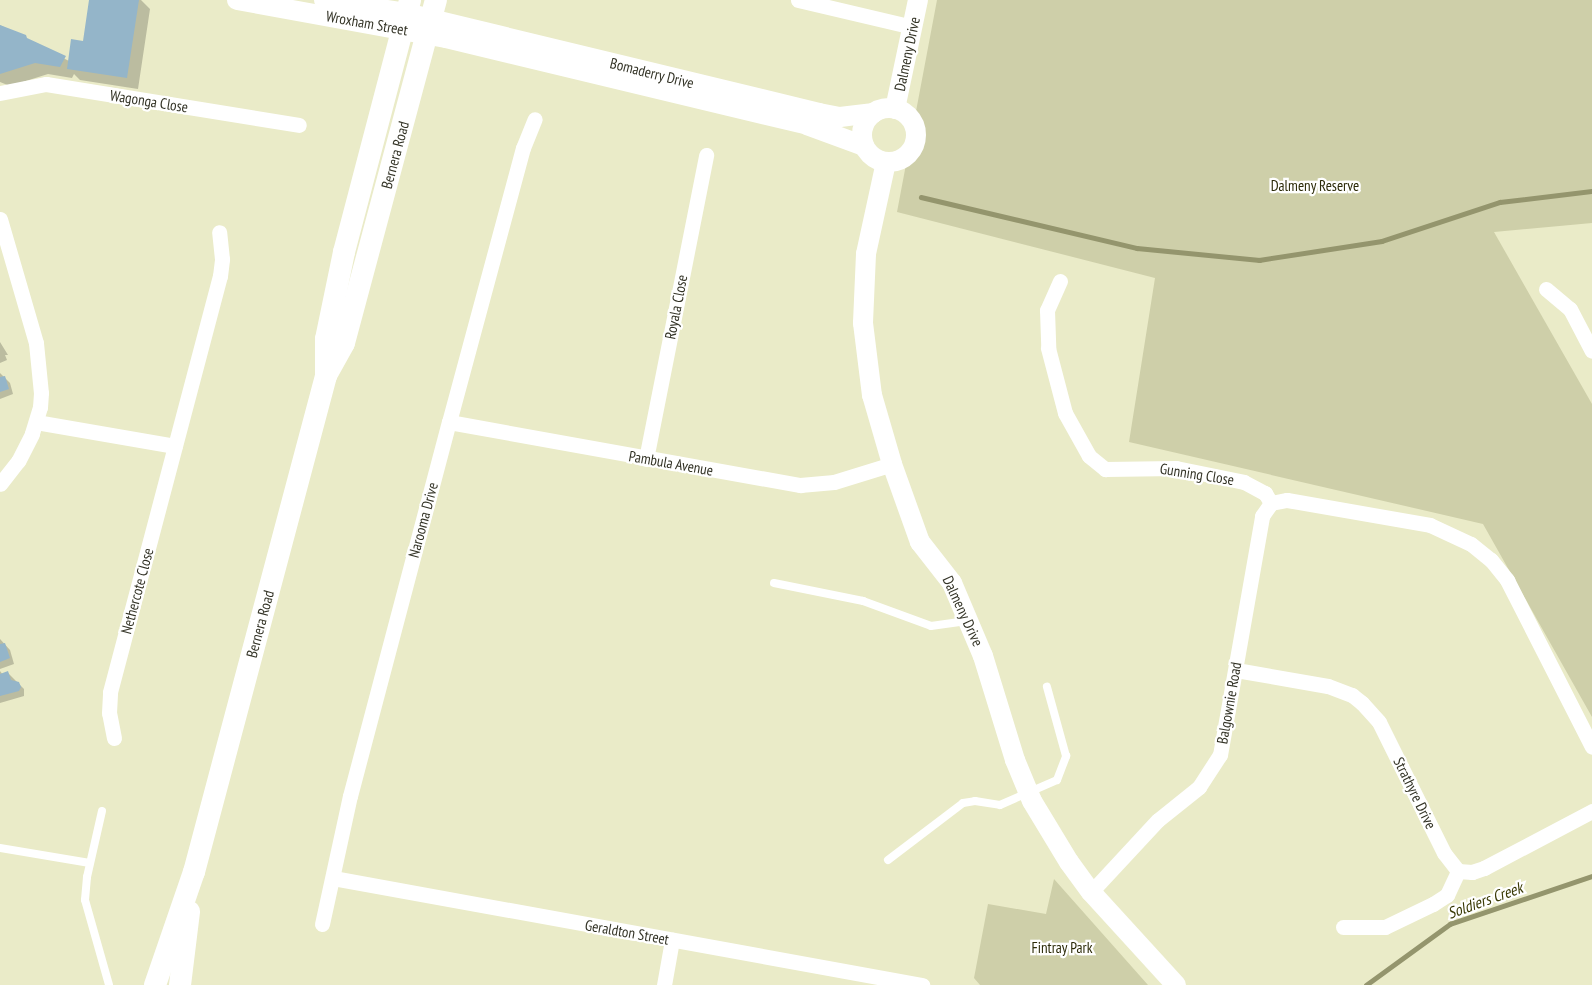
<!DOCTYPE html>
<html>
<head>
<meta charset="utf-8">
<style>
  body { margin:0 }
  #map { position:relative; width:1592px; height:985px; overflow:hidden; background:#eaebc8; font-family:"PT Sans Narrow",sans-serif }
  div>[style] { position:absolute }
  .green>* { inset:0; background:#cecfa9 }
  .shadow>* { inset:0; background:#0003 }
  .stream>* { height:4.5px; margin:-2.25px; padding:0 2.25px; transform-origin:2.25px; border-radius:2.25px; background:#94956d }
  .building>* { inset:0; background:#94b5c9 }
  .service>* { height:8px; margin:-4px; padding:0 4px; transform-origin:4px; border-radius:4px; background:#fff }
  .minor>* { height:15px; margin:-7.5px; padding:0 7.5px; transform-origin:7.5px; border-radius:7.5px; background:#fff }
  .tertiary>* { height:20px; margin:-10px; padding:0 10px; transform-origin:10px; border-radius:10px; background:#fff }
  .tertiary>.ring { margin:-10px; padding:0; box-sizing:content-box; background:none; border:20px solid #fff; border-radius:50% }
  .secondary>* { height:22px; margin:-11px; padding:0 11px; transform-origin:11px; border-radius:11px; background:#fff }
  span { translate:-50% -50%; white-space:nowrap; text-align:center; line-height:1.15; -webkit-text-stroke:4.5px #fff; paint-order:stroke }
  .street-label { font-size:15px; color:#333326 }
  .park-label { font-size:15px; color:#2c2b09 }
  .water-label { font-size:16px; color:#3a3a05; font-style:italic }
</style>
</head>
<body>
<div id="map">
  <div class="green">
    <div style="clip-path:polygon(937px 0,1592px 0,1592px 223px,1494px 232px,1592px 404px,1592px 717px,1483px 524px,1129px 442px,1155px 278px,897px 212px)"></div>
    <div style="clip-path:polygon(1054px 879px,1148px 985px,980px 985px,974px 978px,988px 904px,1046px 914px)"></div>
  </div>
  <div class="shadow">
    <div style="clip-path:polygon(91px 0,141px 0,150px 9px,138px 89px,80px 80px,74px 74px,72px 78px,48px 74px,10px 86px,0 82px,0 25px,69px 61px,84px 43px)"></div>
    <div style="clip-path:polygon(0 342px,8px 355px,5px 355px,7px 360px,0 363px)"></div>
    <div style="clip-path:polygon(0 373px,10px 383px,13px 394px,0 399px)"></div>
    <div style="clip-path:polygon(0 639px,10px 650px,14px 664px,0 669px)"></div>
    <div style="clip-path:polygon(0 671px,3px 675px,8px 673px,24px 689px,24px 696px,0 703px)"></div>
  </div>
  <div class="stream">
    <div style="left:921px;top:197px;width:222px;rotate:13.3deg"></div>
    <div style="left:1137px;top:248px;width:123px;rotate:5.6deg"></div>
    <div style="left:1259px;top:260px;width:124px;rotate:-8.8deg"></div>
    <div style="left:1382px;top:241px;width:124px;rotate:-18.3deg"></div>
    <div style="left:1500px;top:202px;width:93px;rotate:-6.8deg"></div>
    <div style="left:1366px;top:985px;width:104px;rotate:-36deg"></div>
    <div style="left:1450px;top:924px;width:150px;rotate:-18.7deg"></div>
  </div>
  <div class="building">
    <div style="clip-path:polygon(89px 0,139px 0,127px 78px,67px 69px,71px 39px,83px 41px)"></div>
    <div style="clip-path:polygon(0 25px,26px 35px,27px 38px,66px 56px,60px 67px,35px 63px,0 74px)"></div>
    <div style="clip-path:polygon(5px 376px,9px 389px,0 392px,0 377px)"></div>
    <div style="clip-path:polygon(5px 643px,10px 658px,0 662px,0 644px)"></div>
    <div style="clip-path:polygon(8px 671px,11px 680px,19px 682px,21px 687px,19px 691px,0 696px,0 674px)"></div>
  </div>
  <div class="service">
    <div style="left:774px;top:583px;width:91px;rotate:11.4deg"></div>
    <div style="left:863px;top:601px;width:72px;rotate:20.2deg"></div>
    <div style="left:931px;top:626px;width:36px;rotate:-8deg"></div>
    <div style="left:102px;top:811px;width:68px;rotate:102.8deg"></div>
    <div style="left:87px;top:877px;width:23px;rotate:95deg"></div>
    <div style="left:85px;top:900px;width:88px;rotate:74.2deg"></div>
    <div style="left:0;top:848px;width:91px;rotate:9.5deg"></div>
    <div style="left:888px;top:860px;width:94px;rotate:-37.2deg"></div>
    <div style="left:963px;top:803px;width:12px;rotate:-9deg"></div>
    <div style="left:975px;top:801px;width:25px;rotate:9deg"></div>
    <div style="left:1000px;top:805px;width:62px;rotate:-23.7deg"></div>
    <div style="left:1057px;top:780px;width:26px;rotate:-69deg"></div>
    <div style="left:1066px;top:756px;width:72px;rotate:-105.4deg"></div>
  </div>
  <div class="minor">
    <div style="left:798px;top:0;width:118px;rotate:13.2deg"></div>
    <div style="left:0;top:93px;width:47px;rotate:-11.1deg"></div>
    <div style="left:46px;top:84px;width:256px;rotate:9.2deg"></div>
    <div style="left:0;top:219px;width:129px;rotate:73.8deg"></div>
    <div style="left:36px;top:343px;width:50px;rotate:84.3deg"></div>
    <div style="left:41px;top:393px;width:14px;rotate:94deg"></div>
    <div style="left:40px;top:407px;width:28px;rotate:107deg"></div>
    <div style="left:32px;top:434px;width:30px;rotate:117deg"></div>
    <div style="left:18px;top:461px;width:29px;rotate:128deg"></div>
    <div style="left:1060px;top:281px;width:32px;rotate:114deg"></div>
    <div style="left:1047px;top:310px;width:38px;rotate:88deg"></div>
    <div style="left:1048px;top:348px;width:67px;rotate:75.3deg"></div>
    <div style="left:1065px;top:413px;width:49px;rotate:60.8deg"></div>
    <div style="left:1089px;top:456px;width:21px;rotate:39deg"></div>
    <div style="left:1105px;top:469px;width:71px;rotate:-0.8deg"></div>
    <div style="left:1176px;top:468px;width:69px;rotate:11.6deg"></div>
    <div style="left:1244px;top:482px;width:24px;rotate:28deg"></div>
    <div style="left:1265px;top:493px;width:12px;rotate:59deg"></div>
    <div style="left:1546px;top:289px;width:31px;rotate:40deg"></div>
    <div style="left:1570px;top:309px;width:47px;rotate:62.4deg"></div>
    <div style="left:36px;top:422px;width:141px;rotate:9.8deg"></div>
    <div style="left:449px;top:422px;width:357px;rotate:10.2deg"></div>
    <div style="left:800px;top:485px;width:34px;rotate:-5deg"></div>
    <div style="left:834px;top:482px;width:61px;rotate:-17.2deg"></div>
    <div style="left:646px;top:459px;width:310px;rotate:-78.8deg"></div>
    <div style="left:1271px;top:503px;width:16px;rotate:-11deg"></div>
    <div style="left:1287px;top:500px;width:145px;rotate:9.9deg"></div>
    <div style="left:1430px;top:525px;width:45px;rotate:24.9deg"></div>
    <div style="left:1471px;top:544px;width:26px;rotate:39deg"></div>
    <div style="left:1491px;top:560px;width:26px;rotate:51deg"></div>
    <div style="left:1507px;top:580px;width:187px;rotate:63deg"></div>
    <div style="left:1236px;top:670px;width:93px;rotate:9.9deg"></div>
    <div style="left:1328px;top:686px;width:26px;rotate:21deg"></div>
    <div style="left:1352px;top:695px;width:13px;rotate:39deg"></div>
    <div style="left:1362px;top:703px;width:25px;rotate:48deg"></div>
    <div style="left:1379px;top:722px;width:146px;rotate:63.6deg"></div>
    <div style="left:1444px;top:853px;width:23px;rotate:52deg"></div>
    <div style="left:1458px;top:871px;width:14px;rotate:4deg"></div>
    <div style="left:1472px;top:872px;width:13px;rotate:-18deg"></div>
    <div style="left:1484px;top:868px;width:122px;rotate:-27.8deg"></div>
    <div style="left:114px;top:738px;width:25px;rotate:-101deg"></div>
    <div style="left:109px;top:713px;width:21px;rotate:-87deg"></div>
    <div style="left:110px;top:692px;width:430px;rotate:-75.2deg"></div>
    <div style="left:220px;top:276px;width:17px;rotate:-83deg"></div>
    <div style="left:222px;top:259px;width:27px;rotate:-96deg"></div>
    <div style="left:333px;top:878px;width:599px;rotate:10.3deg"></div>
    <div style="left:1091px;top:892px;width:98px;rotate:-47.1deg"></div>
    <div style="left:1158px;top:820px;width:53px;rotate:-38.8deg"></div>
    <div style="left:1199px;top:787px;width:38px;rotate:-57deg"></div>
    <div style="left:1220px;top:755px;width:243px;rotate:-80deg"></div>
    <div style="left:1262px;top:516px;width:16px;rotate:-55deg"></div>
    <div style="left:322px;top:924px;width:131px;rotate:-77.7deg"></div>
    <div style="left:350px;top:796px;width:387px;rotate:-75.2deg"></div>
    <div style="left:449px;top:422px;width:284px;rotate:-74.9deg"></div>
    <div style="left:523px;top:148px;width:31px;rotate:-68deg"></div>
    <div style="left:1343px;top:927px;width:42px"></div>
    <div style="left:1385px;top:927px;width:53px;rotate:-25.6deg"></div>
    <div style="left:1433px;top:904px;width:17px;rotate:-33deg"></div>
    <div style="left:1447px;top:895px;width:26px;rotate:-65deg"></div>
    <div style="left:664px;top:985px;width:46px;rotate:-79.9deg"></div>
  </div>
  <div class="tertiary">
    <div style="left:237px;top:0;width:212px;rotate:10.3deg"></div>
    <div style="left:446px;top:38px;width:371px;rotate:13.5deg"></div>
    <div style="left:807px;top:125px;width:61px;rotate:20.2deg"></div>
    <div style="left:324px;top:0;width:83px;rotate:9deg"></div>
    <div style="left:406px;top:13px;width:425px;rotate:13.6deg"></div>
    <div style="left:819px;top:113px;width:21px;rotate:11deg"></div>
    <div style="left:840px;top:117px;width:34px;rotate:-7deg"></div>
    <div class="ring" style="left:862px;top:108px;width:34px;height:34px"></div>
    <div style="left:895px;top:109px;width:111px;rotate:-78.1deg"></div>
    <div style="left:886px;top:162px;width:94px;rotate:102.3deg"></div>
    <div style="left:866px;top:254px;width:69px;rotate:92.5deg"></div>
    <div style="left:863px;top:323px;width:73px;rotate:82.9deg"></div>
    <div style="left:872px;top:395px;width:72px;rotate:73.8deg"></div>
    <div style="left:892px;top:464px;width:83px;rotate:70.3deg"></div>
    <div style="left:920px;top:542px;width:52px;rotate:52deg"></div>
    <div style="left:952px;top:583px;width:79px;rotate:67deg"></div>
    <div style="left:983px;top:656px;width:109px;rotate:72.9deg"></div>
    <div style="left:1015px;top:760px;width:44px;rotate:67.5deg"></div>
    <div style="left:1032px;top:801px;width:71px;rotate:58.8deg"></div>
    <div style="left:1069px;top:862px;width:37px;rotate:54deg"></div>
    <div style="left:1091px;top:892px;width:126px;rotate:47.6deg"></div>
  </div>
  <div class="secondary">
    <div style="left:328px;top:372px;width:33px;rotate:-61deg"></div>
    <div style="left:344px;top:343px;width:355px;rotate:-75deg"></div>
    <div style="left:155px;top:985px;width:120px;rotate:-71deg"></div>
    <div style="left:194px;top:872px;width:513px;rotate:-75.1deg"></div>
    <div style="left:326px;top:376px;width:37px;rotate:-90deg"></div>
    <div style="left:326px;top:339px;width:89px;rotate:-78.3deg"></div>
    <div style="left:344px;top:252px;width:260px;rotate:-75.3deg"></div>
    <div style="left:180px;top:985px;width:74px;rotate:-83deg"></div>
  </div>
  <div class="street-label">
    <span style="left:367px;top:23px;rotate:10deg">Wroxham Street</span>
    <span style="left:907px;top:54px;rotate:-78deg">Dalmeny Drive</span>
    <span style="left:652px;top:73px;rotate:14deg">Bomaderry Drive</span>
    <span style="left:149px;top:101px;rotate:9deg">Wagonga Close</span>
    <span style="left:395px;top:155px;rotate:-75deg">Bernera Road</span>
    <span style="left:676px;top:307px;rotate:-79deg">Royala Close</span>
    <span style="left:671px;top:463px;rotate:10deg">Pambula Avenue</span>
    <span style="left:1197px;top:474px;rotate:9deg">Gunning Close</span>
    <span style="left:423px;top:520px;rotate:-75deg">Narooma Drive</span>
    <span style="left:137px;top:591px;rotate:-75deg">Nethercote Close</span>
    <span style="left:963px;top:611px;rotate:65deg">Dalmeny Drive</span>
    <span style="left:260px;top:624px;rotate:-75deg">Bernera Road</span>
    <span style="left:1229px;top:703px;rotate:-80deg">Balgownie Road</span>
    <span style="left:1415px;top:793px;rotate:64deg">Strathyre Drive</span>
    <span style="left:627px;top:932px;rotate:10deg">Geraldton Street</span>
  </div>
  <div class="park-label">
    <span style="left:1315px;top:186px">Dalmeny Reserve</span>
    <span style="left:1062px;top:948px">Fintray Park</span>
  </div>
  <div class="water-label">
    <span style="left:1485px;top:900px;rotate:-20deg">Soldiers Creek</span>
  </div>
</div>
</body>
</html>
